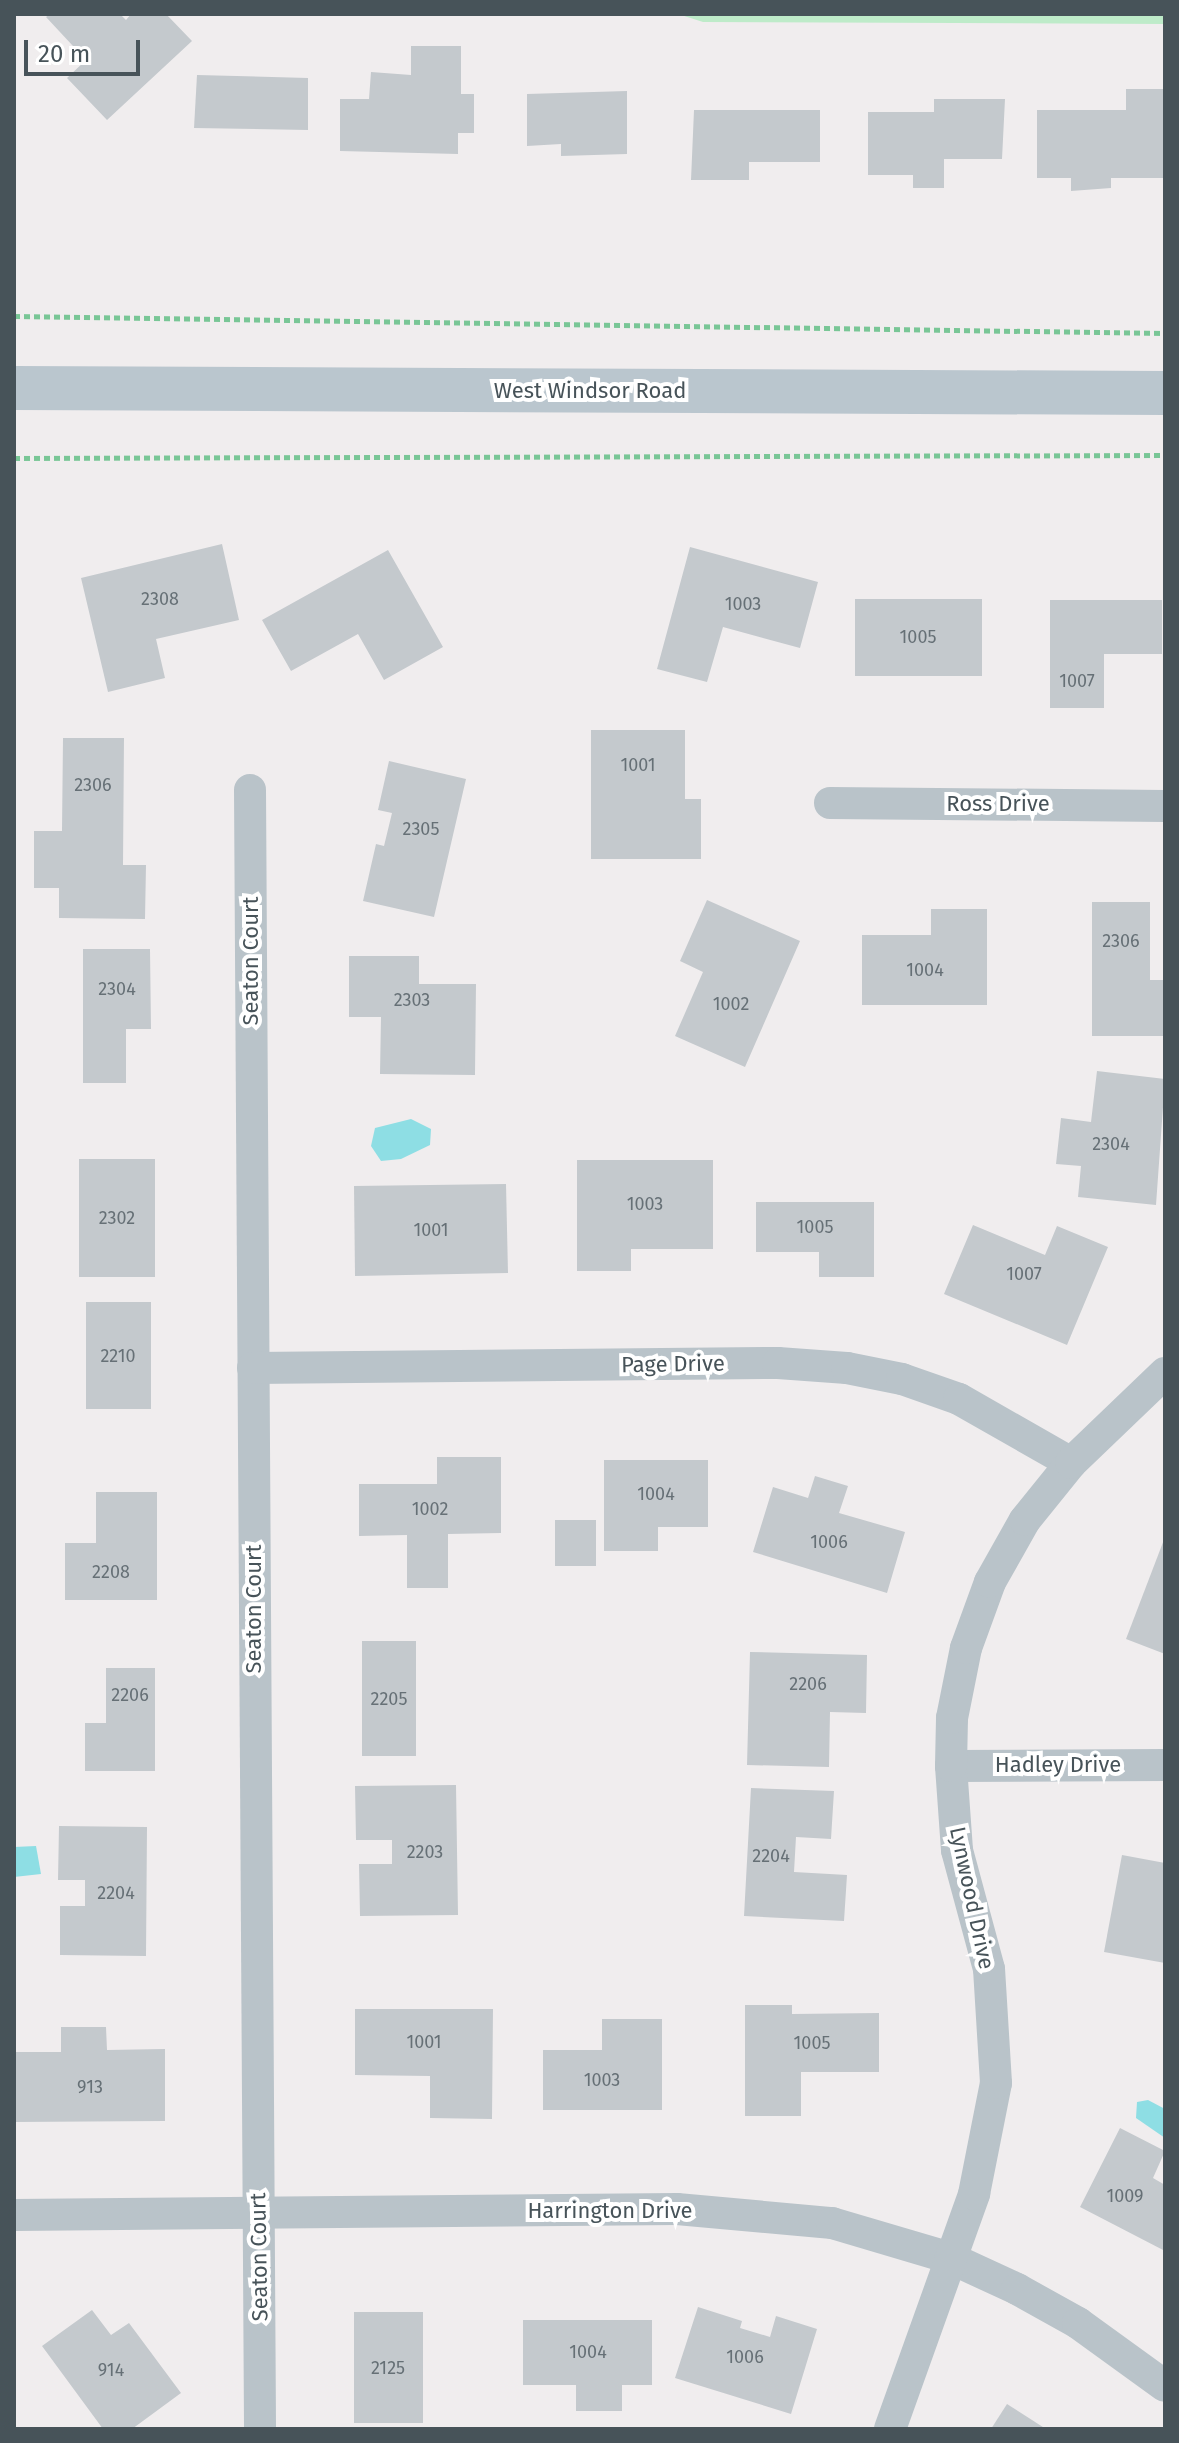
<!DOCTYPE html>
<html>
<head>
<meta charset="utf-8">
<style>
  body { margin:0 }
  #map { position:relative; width:1179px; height:2443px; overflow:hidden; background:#f0edee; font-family:"Fira Sans",sans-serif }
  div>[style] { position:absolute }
  .green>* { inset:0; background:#beebc9 }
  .water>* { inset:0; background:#8edee4 }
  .building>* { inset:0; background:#c4c9cd }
  .path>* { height:5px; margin-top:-2.5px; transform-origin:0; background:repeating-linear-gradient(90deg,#79c696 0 6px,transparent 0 10px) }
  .minor>* { height:32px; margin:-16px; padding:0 16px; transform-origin:16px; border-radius:16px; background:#b9c3c9 }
  .secondary>* { height:44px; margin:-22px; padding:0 22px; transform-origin:22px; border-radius:22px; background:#bac6ce }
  span { translate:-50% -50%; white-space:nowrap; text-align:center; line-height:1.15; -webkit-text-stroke:8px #fff; paint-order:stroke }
  .number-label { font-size:18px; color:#667076 }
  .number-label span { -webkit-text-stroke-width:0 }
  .street-label { font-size:22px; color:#475359 }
  .frame { position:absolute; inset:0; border:16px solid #475359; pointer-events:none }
  .scale { position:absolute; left:24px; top:40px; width:116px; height:36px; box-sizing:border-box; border:4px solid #475359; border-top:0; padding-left:10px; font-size:24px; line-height:28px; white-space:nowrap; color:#475359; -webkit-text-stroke:6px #fff; paint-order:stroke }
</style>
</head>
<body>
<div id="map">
  <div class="green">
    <div style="clip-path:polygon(678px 14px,1165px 14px,1165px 24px,703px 22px)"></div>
  </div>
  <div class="water">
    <div style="clip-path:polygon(411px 1119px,431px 1129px,430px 1145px,401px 1159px,381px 1161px,371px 1146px,375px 1128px)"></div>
    <div style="clip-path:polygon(36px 1846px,41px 1874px,14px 1877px,14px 1847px)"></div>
    <div style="clip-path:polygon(1148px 2100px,1165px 2109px,1165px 2138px,1136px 2118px,1137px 2102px)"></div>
  </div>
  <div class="building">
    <div style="clip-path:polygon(50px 14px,120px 14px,126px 20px,131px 14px,166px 14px,192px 41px,107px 120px,67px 78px,86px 60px,46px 17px)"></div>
    <div style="clip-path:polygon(411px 46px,461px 46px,461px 94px,474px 94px,474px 133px,458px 133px,458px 154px,340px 151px,340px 99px,369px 99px,371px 72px,411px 75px)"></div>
    <div style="clip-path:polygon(197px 75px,308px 78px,308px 130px,194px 128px)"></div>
    <div style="clip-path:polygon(1126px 89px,1165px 89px,1165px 178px,1111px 178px,1111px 188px,1071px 191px,1071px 178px,1037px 178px,1037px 110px,1126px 110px)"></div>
    <div style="clip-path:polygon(627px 91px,627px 154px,561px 156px,561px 144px,527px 146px,527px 94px)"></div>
    <div style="clip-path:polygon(934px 99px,1005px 99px,1002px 159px,944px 159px,944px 188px,913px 188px,913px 175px,868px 175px,868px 112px,934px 112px)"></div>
    <div style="clip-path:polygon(694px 110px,820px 110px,820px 162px,749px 162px,749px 180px,691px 180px)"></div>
    <div style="clip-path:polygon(222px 544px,239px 620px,156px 639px,165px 678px,108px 692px,81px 578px)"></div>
    <div style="clip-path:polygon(690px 547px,818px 582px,800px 648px,723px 627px,707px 682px,657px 669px)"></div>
    <div style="clip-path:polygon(388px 550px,443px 647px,384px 680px,358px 634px,291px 671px,262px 620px)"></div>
    <div style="clip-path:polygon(855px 599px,982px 599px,982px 676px,855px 676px)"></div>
    <div style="clip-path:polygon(1050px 600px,1162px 600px,1162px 654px,1104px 654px,1104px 708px,1050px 708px)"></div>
    <div style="clip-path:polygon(591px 730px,685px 730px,685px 799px,701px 799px,701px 859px,591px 859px)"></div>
    <div style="clip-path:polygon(63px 738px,124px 738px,123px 865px,146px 865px,145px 919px,59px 918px,59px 888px,34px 888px,34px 831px,62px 831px)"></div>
    <div style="clip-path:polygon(389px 761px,466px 779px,434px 917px,363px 901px,376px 844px,384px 846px,392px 813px,378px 810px)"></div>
    <div style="clip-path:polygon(707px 900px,800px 941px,745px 1067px,675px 1036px,703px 972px,680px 961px)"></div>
    <div style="clip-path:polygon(1092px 902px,1150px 902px,1150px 980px,1165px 980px,1165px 1036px,1092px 1036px)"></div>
    <div style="clip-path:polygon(931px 909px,987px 909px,987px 1005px,862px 1005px,862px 935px,931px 935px)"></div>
    <div style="clip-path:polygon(83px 949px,150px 949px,151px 1029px,126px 1029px,126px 1083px,83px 1083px)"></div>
    <div style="clip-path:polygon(349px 956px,419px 956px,419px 984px,476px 984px,475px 1075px,380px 1074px,381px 1017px,349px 1017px)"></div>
    <div style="clip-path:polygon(1097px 1071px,1165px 1079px,1156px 1205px,1078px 1197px,1081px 1166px,1056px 1164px,1061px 1118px,1091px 1122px)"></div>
    <div style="clip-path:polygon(79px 1159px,155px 1159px,155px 1277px,79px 1277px)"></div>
    <div style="clip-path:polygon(577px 1160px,713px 1160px,713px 1249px,631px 1249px,631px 1271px,577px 1271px)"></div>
    <div style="clip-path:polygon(506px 1184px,508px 1273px,355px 1276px,354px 1186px)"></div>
    <div style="clip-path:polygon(756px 1202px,874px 1202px,874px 1277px,819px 1277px,819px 1252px,756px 1252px)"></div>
    <div style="clip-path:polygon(973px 1225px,1045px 1255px,1057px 1226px,1108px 1247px,1067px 1345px,944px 1294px)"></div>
    <div style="clip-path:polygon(86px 1302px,151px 1302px,151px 1409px,86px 1409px)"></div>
    <div style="clip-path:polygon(437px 1457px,501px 1457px,501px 1533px,448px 1534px,448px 1588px,407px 1588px,407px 1535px,359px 1536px,359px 1484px,437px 1484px)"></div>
    <div style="clip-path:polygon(604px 1460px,708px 1460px,708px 1527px,658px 1527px,658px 1551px,604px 1551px)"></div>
    <div style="clip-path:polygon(815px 1476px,848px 1486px,839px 1513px,905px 1532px,887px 1593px,753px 1552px,773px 1487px,808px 1498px)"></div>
    <div style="clip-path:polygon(96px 1492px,157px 1492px,157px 1600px,65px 1600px,65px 1543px,96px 1543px)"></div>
    <div style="clip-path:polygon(555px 1520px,596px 1520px,596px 1566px,555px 1566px)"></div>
    <div style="clip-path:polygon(1165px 1537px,1165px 1654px,1126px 1639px)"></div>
    <div style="clip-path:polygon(362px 1641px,416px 1641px,416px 1756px,362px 1756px)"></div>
    <div style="clip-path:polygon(750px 1652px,867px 1655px,866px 1713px,830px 1712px,829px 1767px,747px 1765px)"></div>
    <div style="clip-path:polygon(106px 1668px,155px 1668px,155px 1771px,85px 1771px,85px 1723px,106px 1723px)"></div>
    <div style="clip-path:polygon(456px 1785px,458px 1915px,360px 1916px,359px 1864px,392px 1864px,392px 1840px,356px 1840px,355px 1786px)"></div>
    <div style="clip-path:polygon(751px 1788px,834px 1791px,831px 1839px,796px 1837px,794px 1872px,847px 1875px,844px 1921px,744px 1916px)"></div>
    <div style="clip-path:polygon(59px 1826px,147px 1827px,146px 1956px,60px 1955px,60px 1906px,85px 1906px,85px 1880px,58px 1880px)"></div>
    <div style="clip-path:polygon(1122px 1855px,1165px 1863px,1165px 1963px,1104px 1952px)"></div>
    <div style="clip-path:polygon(745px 2005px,792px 2005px,792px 2014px,879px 2013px,879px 2072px,801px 2072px,801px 2116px,745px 2116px)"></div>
    <div style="clip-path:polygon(355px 2009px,493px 2009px,492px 2119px,430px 2118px,430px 2076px,355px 2075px)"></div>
    <div style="clip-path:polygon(602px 2019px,662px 2019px,662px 2110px,543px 2110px,543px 2050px,602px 2050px)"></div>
    <div style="clip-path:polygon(61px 2027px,106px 2027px,107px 2050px,165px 2049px,165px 2121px,14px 2122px,14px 2052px,61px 2052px)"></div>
    <div style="clip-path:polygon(1120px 2128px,1165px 2151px,1153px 2178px,1165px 2185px,1165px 2251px,1080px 2207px)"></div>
    <div style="clip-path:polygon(698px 2307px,742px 2321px,740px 2328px,770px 2337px,776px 2316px,817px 2329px,791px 2414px,675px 2378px)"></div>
    <div style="clip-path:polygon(92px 2310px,111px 2335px,129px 2323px,181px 2393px,132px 2429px,103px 2429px,42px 2346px)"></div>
    <div style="clip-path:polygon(354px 2312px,423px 2312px,423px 2423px,354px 2423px)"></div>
    <div style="clip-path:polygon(523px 2320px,652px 2320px,652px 2385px,622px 2385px,622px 2411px,576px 2411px,576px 2385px,523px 2385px)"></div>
    <div style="clip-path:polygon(1007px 2404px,1046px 2429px,991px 2429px)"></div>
  </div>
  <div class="path">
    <div style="left:14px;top:316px;width:1151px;rotate:0.85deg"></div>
    <div style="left:14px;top:458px;width:1151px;rotate:-0.15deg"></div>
  </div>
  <div class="minor">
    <div style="left:250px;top:790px;width:1639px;rotate:89.65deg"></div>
    <div style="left:830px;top:803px;width:335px;rotate:0.5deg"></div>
    <div style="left:253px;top:1368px;width:525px;rotate:-0.55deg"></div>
    <div style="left:778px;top:1363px;width:69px;rotate:4.1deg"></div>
    <div style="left:847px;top:1368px;width:56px;rotate:11.3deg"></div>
    <div style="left:902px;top:1379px;width:60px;rotate:19.3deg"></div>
    <div style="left:959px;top:1399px;width:129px;rotate:29.7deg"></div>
    <div style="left:951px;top:1766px;width:214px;rotate:-0.3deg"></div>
    <div style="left:14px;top:2215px;width:663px;rotate:-0.52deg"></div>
    <div style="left:677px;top:2209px;width:156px;rotate:5.2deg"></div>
    <div style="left:832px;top:2223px;width:123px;rotate:16.5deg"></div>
    <div style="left:950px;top:2258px;width:74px;rotate:24.8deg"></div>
    <div style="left:1017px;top:2289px;width:70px;rotate:29.1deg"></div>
    <div style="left:1078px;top:2323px;width:107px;rotate:35.9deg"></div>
    <div style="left:890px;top:2429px;width:250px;rotate:-70.3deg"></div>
    <div style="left:974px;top:2194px;width:113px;rotate:-78.8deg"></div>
    <div style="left:996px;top:2083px;width:114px;rotate:-93.5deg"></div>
    <div style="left:989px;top:1969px;width:123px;rotate:-105.1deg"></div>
    <div style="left:957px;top:1850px;width:84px;rotate:-94.1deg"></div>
    <div style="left:951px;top:1766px;width:48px;rotate:-88.8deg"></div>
    <div style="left:952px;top:1718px;width:71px;rotate:-78.7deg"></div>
    <div style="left:966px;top:1648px;width:70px;rotate:-70deg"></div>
    <div style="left:990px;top:1582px;width:71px;rotate:-60.6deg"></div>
    <div style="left:1025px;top:1520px;width:73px;rotate:-51.1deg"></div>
    <div style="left:1071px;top:1463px;width:130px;rotate:-43.8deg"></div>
  </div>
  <div class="secondary">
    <div style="left:14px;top:388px;width:1151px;rotate:0.25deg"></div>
  </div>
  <div class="number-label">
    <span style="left:160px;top:599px">2308</span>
    <span style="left:743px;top:604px">1003</span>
    <span style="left:918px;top:637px">1005</span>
    <span style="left:1077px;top:681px">1007</span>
    <span style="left:638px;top:765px">1001</span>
    <span style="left:93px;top:785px">2306</span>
    <span style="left:421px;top:829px">2305</span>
    <span style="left:1121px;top:941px">2306</span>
    <span style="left:925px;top:970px">1004</span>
    <span style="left:117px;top:989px">2304</span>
    <span style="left:412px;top:1000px">2303</span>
    <span style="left:731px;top:1004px">1002</span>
    <span style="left:1111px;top:1144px">2304</span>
    <span style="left:645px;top:1204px">1003</span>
    <span style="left:117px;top:1218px">2302</span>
    <span style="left:815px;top:1227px">1005</span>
    <span style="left:431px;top:1230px">1001</span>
    <span style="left:1024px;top:1274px">1007</span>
    <span style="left:118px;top:1356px">2210</span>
    <span style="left:656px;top:1494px">1004</span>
    <span style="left:430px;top:1509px">1002</span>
    <span style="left:829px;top:1542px">1006</span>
    <span style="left:111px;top:1572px">2208</span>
    <span style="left:808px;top:1684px">2206</span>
    <span style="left:130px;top:1695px">2206</span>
    <span style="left:389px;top:1699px">2205</span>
    <span style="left:425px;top:1852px">2203</span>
    <span style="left:771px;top:1856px">2204</span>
    <span style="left:116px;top:1893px">2204</span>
    <span style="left:424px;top:2042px">1001</span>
    <span style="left:812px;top:2043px">1005</span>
    <span style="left:602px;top:2080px">1003</span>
    <span style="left:90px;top:2087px">913</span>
    <span style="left:1125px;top:2196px">1009</span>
    <span style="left:588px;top:2352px">1004</span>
    <span style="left:745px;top:2357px">1006</span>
    <span style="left:388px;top:2368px">2125</span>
    <span style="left:111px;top:2370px">914</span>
  </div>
  <div class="street-label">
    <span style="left:590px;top:391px">West Windsor Road</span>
    <span style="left:998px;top:804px">Ross Drive</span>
    <span style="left:251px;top:961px;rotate:-90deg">Seaton Court</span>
    <span style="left:673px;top:1364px;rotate:-1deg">Page Drive</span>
    <span style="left:254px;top:1609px;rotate:-90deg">Seaton Court</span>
    <span style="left:1058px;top:1765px">Hadley Drive</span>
    <span style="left:972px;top:1898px;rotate:78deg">Lynwood Drive</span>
    <span style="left:610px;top:2211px">Harrington Drive</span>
    <span style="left:259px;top:2257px;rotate:-91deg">Seaton Court</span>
  </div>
  <div class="frame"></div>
  <div class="scale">20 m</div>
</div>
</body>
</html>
